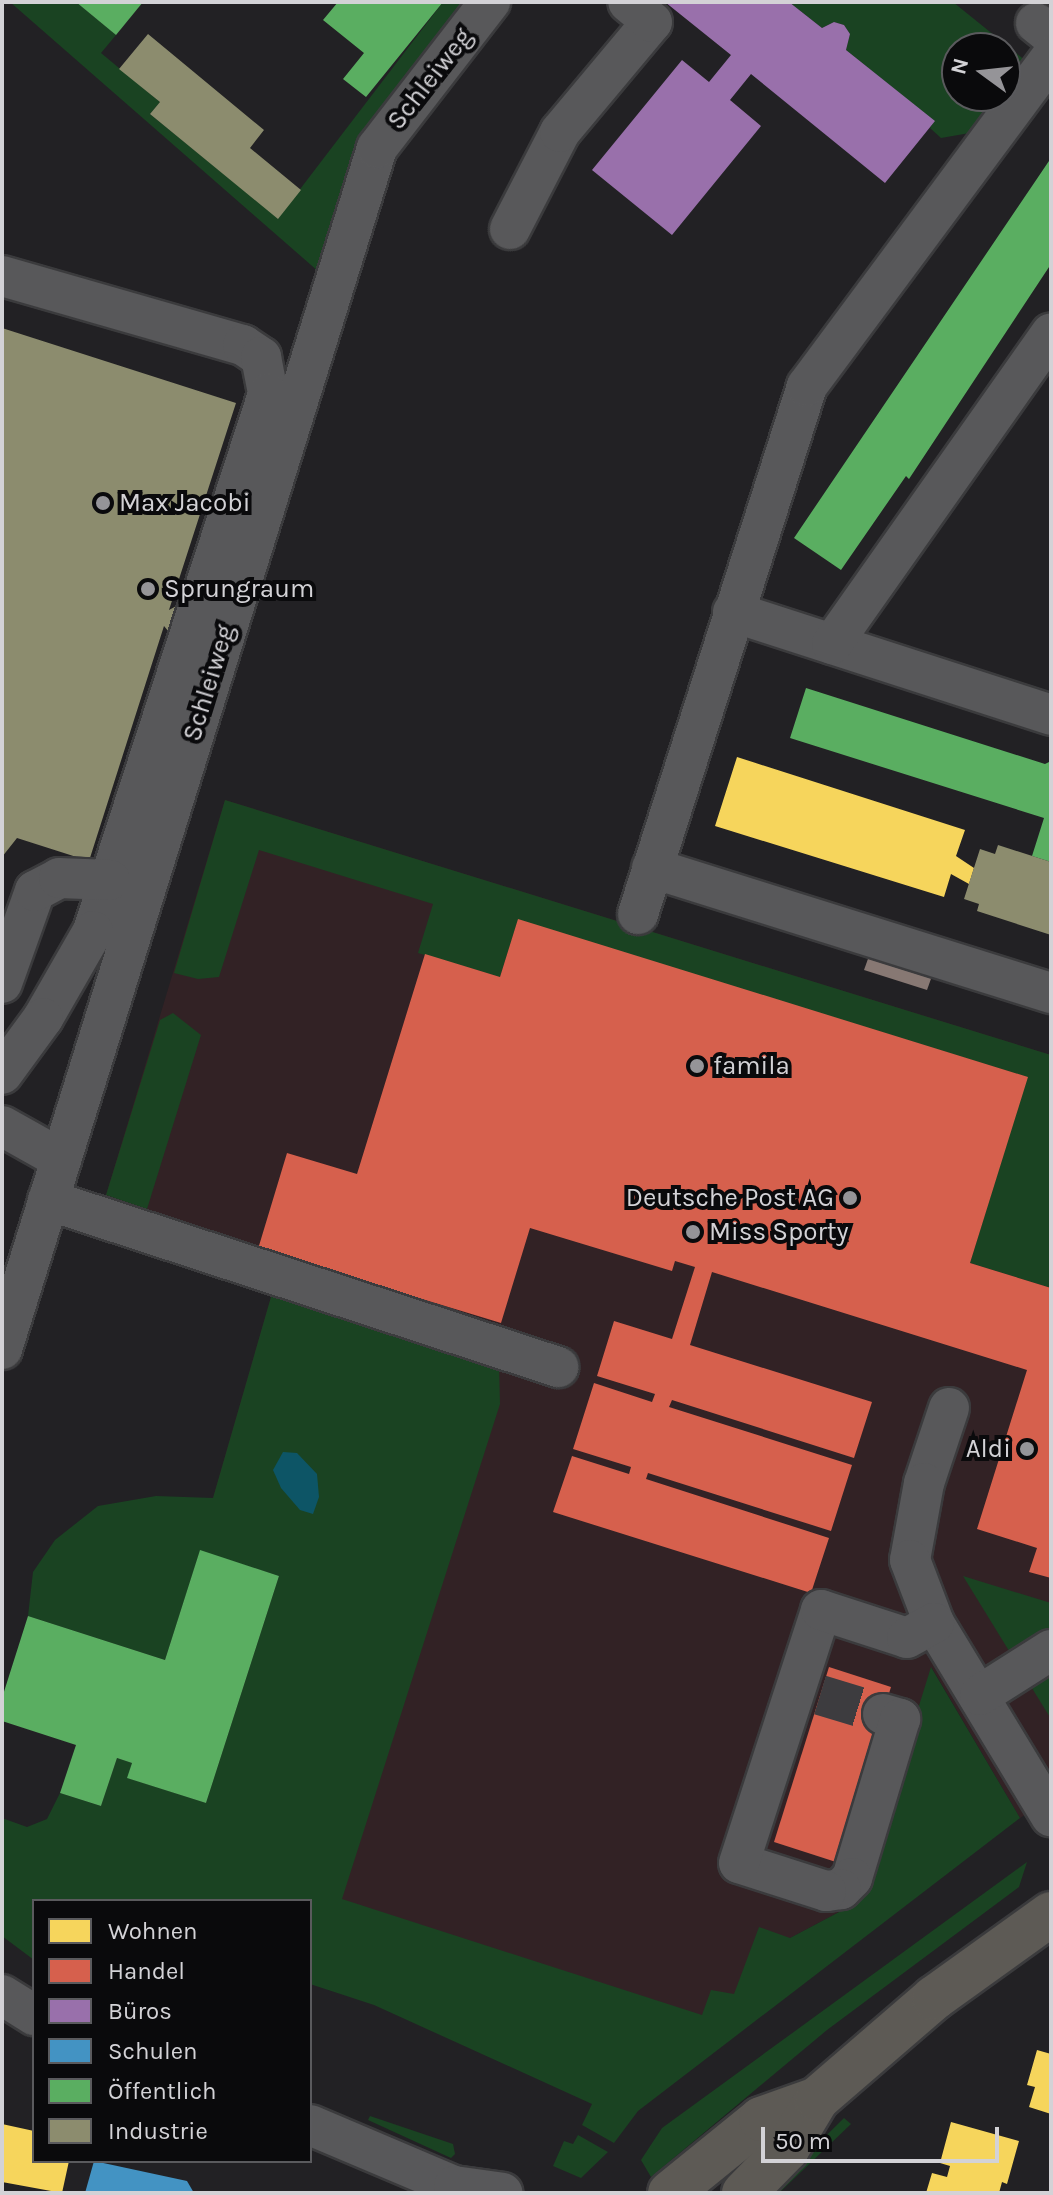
<!DOCTYPE html>
<html>
<head>
<meta charset="utf-8">
<style>
  body { margin:0 }
  #map { position:relative; width:1053px; height:2195px; overflow:hidden; background:#222124; font-family:Karla,sans-serif }
  div>[style] { position:absolute }
  .commercial>* { inset:0; background:#322225 }
  .green>* { inset:0; background:#1a4322 }
  .water>* { inset:0; background:#0d5566 }
  .homes>* { inset:0; background:#f6d55c }
  .shops>* { inset:0; background:#d6604d }
  .offices>* { inset:0; background:#9970ab }
  .schools>* { inset:0; background:#4393c3 }
  .public>* { inset:0; background:#5aae61 }
  .industry>* { inset:0; background:#8c8c6e }
  .building>* { inset:0; background:#877873 }
  .minor-tunnel>* { height:40px; margin-top:-20px; transform-origin:0; background:repeating-linear-gradient(90deg,#3d3c3f 0 40px,transparent 0 60px) }
  .roads { filter:drop-shadow(2px 0 #3b3b3d) drop-shadow(-2px 0 #3b3b3d) drop-shadow(0 2px #3b3b3d) drop-shadow(0 -2px #3b3b3d) }
  .minor>* { height:40px; margin:-20px; padding:0 20px; transform-origin:20px; border-radius:20px; background:#58585a }
  .major>* { height:44px; margin:-22px; padding:0 22px; transform-origin:22px; border-radius:22px; background:#5d5a55 }
  .dots>* { width:22px; height:22px; translate:-50% -50%; box-sizing:border-box; border:4px solid #0a0a0c; border-radius:50% }
  span { translate:-50% -50%; white-space:nowrap; text-align:center; line-height:1.15; -webkit-text-stroke:8px #0a0a0c; paint-order:stroke }
  .street-label { font-size:26px; color:#d3d2d6 }
  .poi-label { font-size:26px; color:#d3d2d6 }
  .left { translate:0 -50%; text-align:left }
  .right { translate:-100% -50%; text-align:right }
  .frame { position:absolute; inset:0; border:4px solid #d3d2d6; pointer-events:none }
  .legend { position:absolute; left:32px; top:1899px; width:280px; height:264px; box-sizing:border-box; background:#0a0a0c; border:2px solid #5a5a5d; margin:0; padding:10px 14px; list-style:none; font-size:24px; color:#d3d2d6 }
  .legend li { display:flex; align-items:center; gap:16px; height:40px }
  .legend b { width:40px; border:2px solid #5a5a5d }
  .north { position:absolute; left:941px; top:32px; width:80px; height:80px; box-sizing:border-box; background:#0a0a0c; border:2px solid #5a5a5d; border-radius:50%; rotate:285deg; font-size:22px; font-weight:700; line-height:32px; text-align:center; color:#d3d2d6 }
  .north::after { content:''; display:block; margin:auto; width:28px; height:36px; background:#959498; clip-path:polygon(50% 0,100% 100%,50% 72%,0 100%) }
  .scale { position:absolute; left:761px; top:2127px; width:238px; height:36px; box-sizing:border-box; border:4px solid #d3d2d6; border-top:0; padding-left:10px; font-size:24px; line-height:28px; white-space:nowrap; color:#d3d2d6; -webkit-text-stroke:6px #0a0a0c; paint-order:stroke }
</style>
</head>
<body>
<div id="map">
  <div class="commercial">
    <div style="clip-path:polygon(225px 800px,1051px 1055px,1051px 1799px,1020px 1818px,932px 1668px,858px 1902px,790px 1938px,705px 2043px,310px 1901px,375px 1583px,213px 1498px,273px 1290px,99px 1233px,106px 1195px)"></div>
  </div>
  <div class="green">
    <div style="clip-path:polygon(10px 2px,76px 2px,116px 35px,101px 53px,160px 102px,150px 114px,278px 218px,443px 2px,464px 2px,367px 127px,319px 272px)"></div>
    <div style="clip-path:polygon(evenodd,789px 2px,953px 2px,1031px 65px,981px 131px,941px 138px,930px 128px,934px 121px,846px 50px,850px 34px,844px 25px,834px 22px,822px 28px,789px 2px,957px 48px,1005px 48px,1005px 96px,957px 96px,957px 48px)"></div>
    <div style="clip-path:polygon(225px 800px,1051px 1055px,1051px 1288px,970px 1263px,1027px 1077px,518px 920px,500px 977px,418px 953px,433px 904px,259px 850px,219px 977px,198px 979px,174px 973px)"></div>
    <div style="clip-path:polygon(173px 1013px,201px 1035px,147px 1209px,106px 1195px,160px 1020px)"></div>
    <div style="clip-path:polygon(273px 1290px,499px 1363px,500px 1404px,342px 1899px,702px 2015px,711px 1990px,734px 1994px,759px 1927px,790px 1938px,858px 1902px,931px 1667px,1020px 1818px,638px 2111px,614px 2143px,582px 2125px,592px 2104px,374px 2005px,310px 1984px,310px 1901px,34px 1901px,34px 1960px,2px 1936px,2px 1818px,27px 1827px,47px 1819px,60px 1793px,101px 1806px,117px 1758px,132px 1763px,128px 1778px,206px 1803px,279px 1576px,200px 1551px,165px 1660px,28px 1616px,33px 1572px,55px 1540px,98px 1506px,156px 1496px,213px 1498px)"></div>
    <div style="clip-path:polygon(963px 1576px,1051px 1603px,1051px 1719px)"></div>
    <div style="clip-path:polygon(1027px 1862px,1019px 1887px,827px 2030px,651px 2177px,641px 2160px,662px 2128px)"></div>
    <div style="clip-path:polygon(370px 2116px,453px 2144px,455px 2154px,451px 2158px,368px 2120px)"></div>
    <div style="clip-path:polygon(844px 2118px,851px 2124px,779px 2193px,768px 2193px)"></div>
    <div style="clip-path:polygon(578px 2135px,608px 2152px,581px 2178px,553px 2166px,564px 2141px,573px 2144px)"></div>
  </div>
  <div class="water">
    <div style="clip-path:polygon(283px 1452px,297px 1453px,317px 1474px,319px 1497px,313px 1514px,300px 1510px,281px 1488px,273px 1470px)"></div>
  </div>
  <div class="homes">
    <div style="clip-path:polygon(737px 757px,965px 830px,956px 856px,974px 868px,969px 884px,951px 874px,944px 897px,715px 826px)"></div>
    <div style="clip-path:polygon(1037px 2050px,1051px 2054px,1051px 2114px,1029px 2107px,1035px 2087px,1027px 2085px)"></div>
    <div style="clip-path:polygon(951px 2122px,1019px 2141px,1007px 2184px,1002px 2182px,999px 2193px,926px 2193px,932px 2173px,947px 2177px,950px 2166px,940px 2163px)"></div>
    <div style="clip-path:polygon(2px 2124px,34px 2131px,34px 2161px,69px 2161px,62px 2193px,2px 2182px)"></div>
  </div>
  <div class="shops">
    <div style="clip-path:polygon(518px 919px,1028px 1077px,970px 1263px,1051px 1288px,1051px 1578px,1029px 1572px,1037px 1548px,977px 1529px,1027px 1370px,712px 1272px,690px 1345px,872px 1402px,854px 1458px,672px 1400px,669px 1407px,852px 1465px,831px 1531px,648px 1473px,646px 1479px,829px 1538px,811px 1593px,553px 1512px,572px 1456px,629px 1474px,631px 1467px,573px 1449px,594px 1383px,652px 1402px,655px 1394px,597px 1376px,614px 1321px,672px 1339px,695px 1267px,675px 1261px,672px 1271px,530px 1228px,501px 1323px,258px 1249px,287px 1153px,357px 1174px,425px 954px,500px 977px)"></div>
    <div style="clip-path:polygon(829px 1667px,891px 1687px,836px 1862px,774px 1842px)"></div>
  </div>
  <div class="offices">
    <div style="clip-path:polygon(665px 2px,789px 2px,822px 28px,834px 22px,844px 25px,850px 34px,846px 50px,935px 121px,885px 183px,751px 74px,730px 100px,761px 126px,672px 235px,592px 170px,682px 60px,709px 82px,731px 55px)"></div>
  </div>
  <div class="schools">
    <div style="clip-path:polygon(94px 2161px,187px 2181px,194px 2193px,85px 2193px)"></div>
  </div>
  <div class="public">
    <div style="clip-path:polygon(76px 2px,143px 2px,116px 35px)"></div>
    <div style="clip-path:polygon(338px 2px,443px 2px,366px 97px,343px 79px,364px 53px,323px 20px)"></div>
    <div style="clip-path:polygon(1051px 158px,1051px 264px,909px 479px,906px 476px,841px 570px,794px 538px)"></div>
    <div style="clip-path:polygon(806px 688px,1045px 764px,1051px 761px,1051px 862px,1032px 856px,1044px 818px,790px 738px)"></div>
    <div style="clip-path:polygon(200px 1550px,279px 1576px,206px 1803px,127px 1778px,132px 1763px,117px 1758px,101px 1806px,60px 1793px,76px 1745px,2px 1721px,2px 1698px,28px 1616px,165px 1660px)"></div>
  </div>
  <div class="industry">
    <div style="clip-path:polygon(148px 34px,264px 130px,250px 148px,301px 190px,278px 219px,150px 114px,160px 102px,119px 69px)"></div>
    <div style="clip-path:polygon(2px 328px,236px 403px,169px 610px,180px 604px,190px 621px,169px 632px,164px 626px,89px 861px,17px 838px,2px 857px)"></div>
    <div style="clip-path:polygon(998px 845px,1051px 862px,1051px 935px,977px 911px,979px 904px,964px 899px,980px 849px,995px 854px)"></div>
  </div>
  <div class="building">
    <div style="clip-path:polygon(869px 956px,932px 976px,927px 990px,864px 970px)"></div>
  </div>
  <div class="minor-tunnel">
    <div style="left:820px;top:1695px;width:66px;rotate:16.8deg"></div>
  </div>
  <div class="roads">
    <div class="minor">
      <div style="left:1036px;top:23px;width:19px;rotate:39deg"></div>
      <div style="left:510px;top:229px;width:109px;rotate:-62.7deg"></div>
      <div style="left:560px;top:132px;width:143px;rotate:-50.1deg"></div>
      <div style="left:652px;top:22px;width:31px;rotate:-140deg"></div>
      <div style="left:2px;top:276px;width:251px;rotate:16deg"></div>
      <div style="left:243px;top:345px;width:22px;rotate:34deg"></div>
      <div style="left:261px;top:357px;width:38px;rotate:79deg"></div>
      <div style="left:268px;top:394px;width:565px;rotate:108.05deg"></div>
      <div style="left:93px;top:931px;width:100px;rotate:119.9deg"></div>
      <div style="left:43px;top:1018px;width:69px;rotate:126.2deg"></div>
      <div style="left:733px;top:612px;width:334px;rotate:17.9deg"></div>
      <div style="left:832px;top:644px;width:380px;rotate:-54.8deg"></div>
      <div style="left:652px;top:868px;width:418px;rotate:17.4deg"></div>
      <div style="left:638px;top:914px;width:554px;rotate:-72.25deg"></div>
      <div style="left:807px;top:386px;width:409px;rotate:-53.4deg"></div>
      <div style="left:2px;top:983px;width:98px;rotate:-70.3deg"></div>
      <div style="left:35px;top:891px;width:27px;rotate:-28deg"></div>
      <div style="left:59px;top:878px;width:51px;rotate:2.2deg"></div>
      <div style="left:2px;top:1126px;width:68px;rotate:29.2deg"></div>
      <div style="left:48px;top:1200px;width:537px;rotate:18.13deg"></div>
      <div style="left:2px;top:1349px;width:1258px;rotate:-72.66deg"></div>
      <div style="left:377px;top:148px;width:185px;rotate:-52.3deg"></div>
      <div style="left:949px;top:1408px;width:79px;rotate:108.4deg"></div>
      <div style="left:924px;top:1483px;width:78px;rotate:100.3deg"></div>
      <div style="left:910px;top:1560px;width:67px;rotate:69.1deg"></div>
      <div style="left:934px;top:1623px;width:226px;rotate:58.8deg"></div>
      <div style="left:980px;top:1695px;width:84px;rotate:-32.4deg"></div>
      <div style="left:883px;top:1714px;width:18px;rotate:16deg"></div>
      <div style="left:900px;top:1719px;width:166px;rotate:106.8deg"></div>
      <div style="left:852px;top:1878px;width:16px;rotate:135deg"></div>
      <div style="left:841px;top:1889px;width:15px;rotate:172deg"></div>
      <div style="left:826px;top:1891px;width:91px;rotate:-162.2deg"></div>
      <div style="left:739px;top:1863px;width:266px;rotate:-72deg"></div>
      <div style="left:821px;top:1610px;width:90px;rotate:18deg"></div>
      <div style="left:907px;top:1638px;width:31px;rotate:-29deg"></div>
      <div style="left:2px;top:1995px;width:38px;rotate:32deg"></div>
      <div style="left:310px;top:2125px;width:156px;rotate:23deg"></div>
      <div style="left:454px;top:2186px;width:49px;rotate:8.1deg"></div>
    </div>
    <div class="major">
      <div style="left:670px;top:2193px;width:117px;rotate:-39.1deg"></div>
      <div style="left:761px;top:2119px;width:59px;rotate:-19.7deg"></div>
      <div style="left:744px;top:2193px;width:62px;rotate:-45.7deg"></div>
      <div style="left:787px;top:2149px;width:58px;rotate:-59deg"></div>
      <div style="left:817px;top:2099px;width:155px;rotate:-40.8deg"></div>
      <div style="left:934px;top:1998px;width:144px;rotate:-35.7deg"></div>
    </div>
  </div>
  <div class="dots">
    <div style="left:103px;top:503px;background:#959498"></div>
    <div style="left:148px;top:589px;background:#959498"></div>
    <div style="left:697px;top:1066px;background:#959498"></div>
    <div style="left:850px;top:1198px;background:#959498"></div>
    <div style="left:693px;top:1232px;background:#959498"></div>
    <div style="left:1027px;top:1449px;background:#959498"></div>
  </div>
  <div class="street-label">
    <span style="left:430px;top:79px;rotate:-52deg">Schleiweg</span>
    <span style="left:209px;top:683px;rotate:-73deg">Schleiweg</span>
  </div>
  <div class="poi-label">
    <span class="left" style="left:119px;top:503px">Max Jacobi</span>
    <span class="left" style="left:164px;top:589px">Sprungraum</span>
    <span class="left" style="left:713px;top:1066px">famila</span>
    <span class="right" style="left:834px;top:1198px">Deutsche Post AG</span>
    <span class="left" style="left:709px;top:1232px">Miss Sporty</span>
    <span class="right" style="left:1011px;top:1449px">Aldi</span>
  </div>
  <div class="frame"></div>
  <ul class="legend">
  <li><b style="height:22px;background:#f6d55c"></b>Wohnen</li>
  <li><b style="height:22px;background:#d6604d"></b>Handel</li>
  <li><b style="height:22px;background:#9970ab"></b>Büros</li>
  <li><b style="height:22px;background:#4393c3"></b>Schulen</li>
  <li><b style="height:22px;background:#5aae61"></b>Öffentlich</li>
  <li><b style="height:22px;background:#8c8c6e"></b>Industrie</li>
  </ul>
  <div class="north">N</div>
  <div class="scale">50 m</div>
</div>
</body>
</html>
